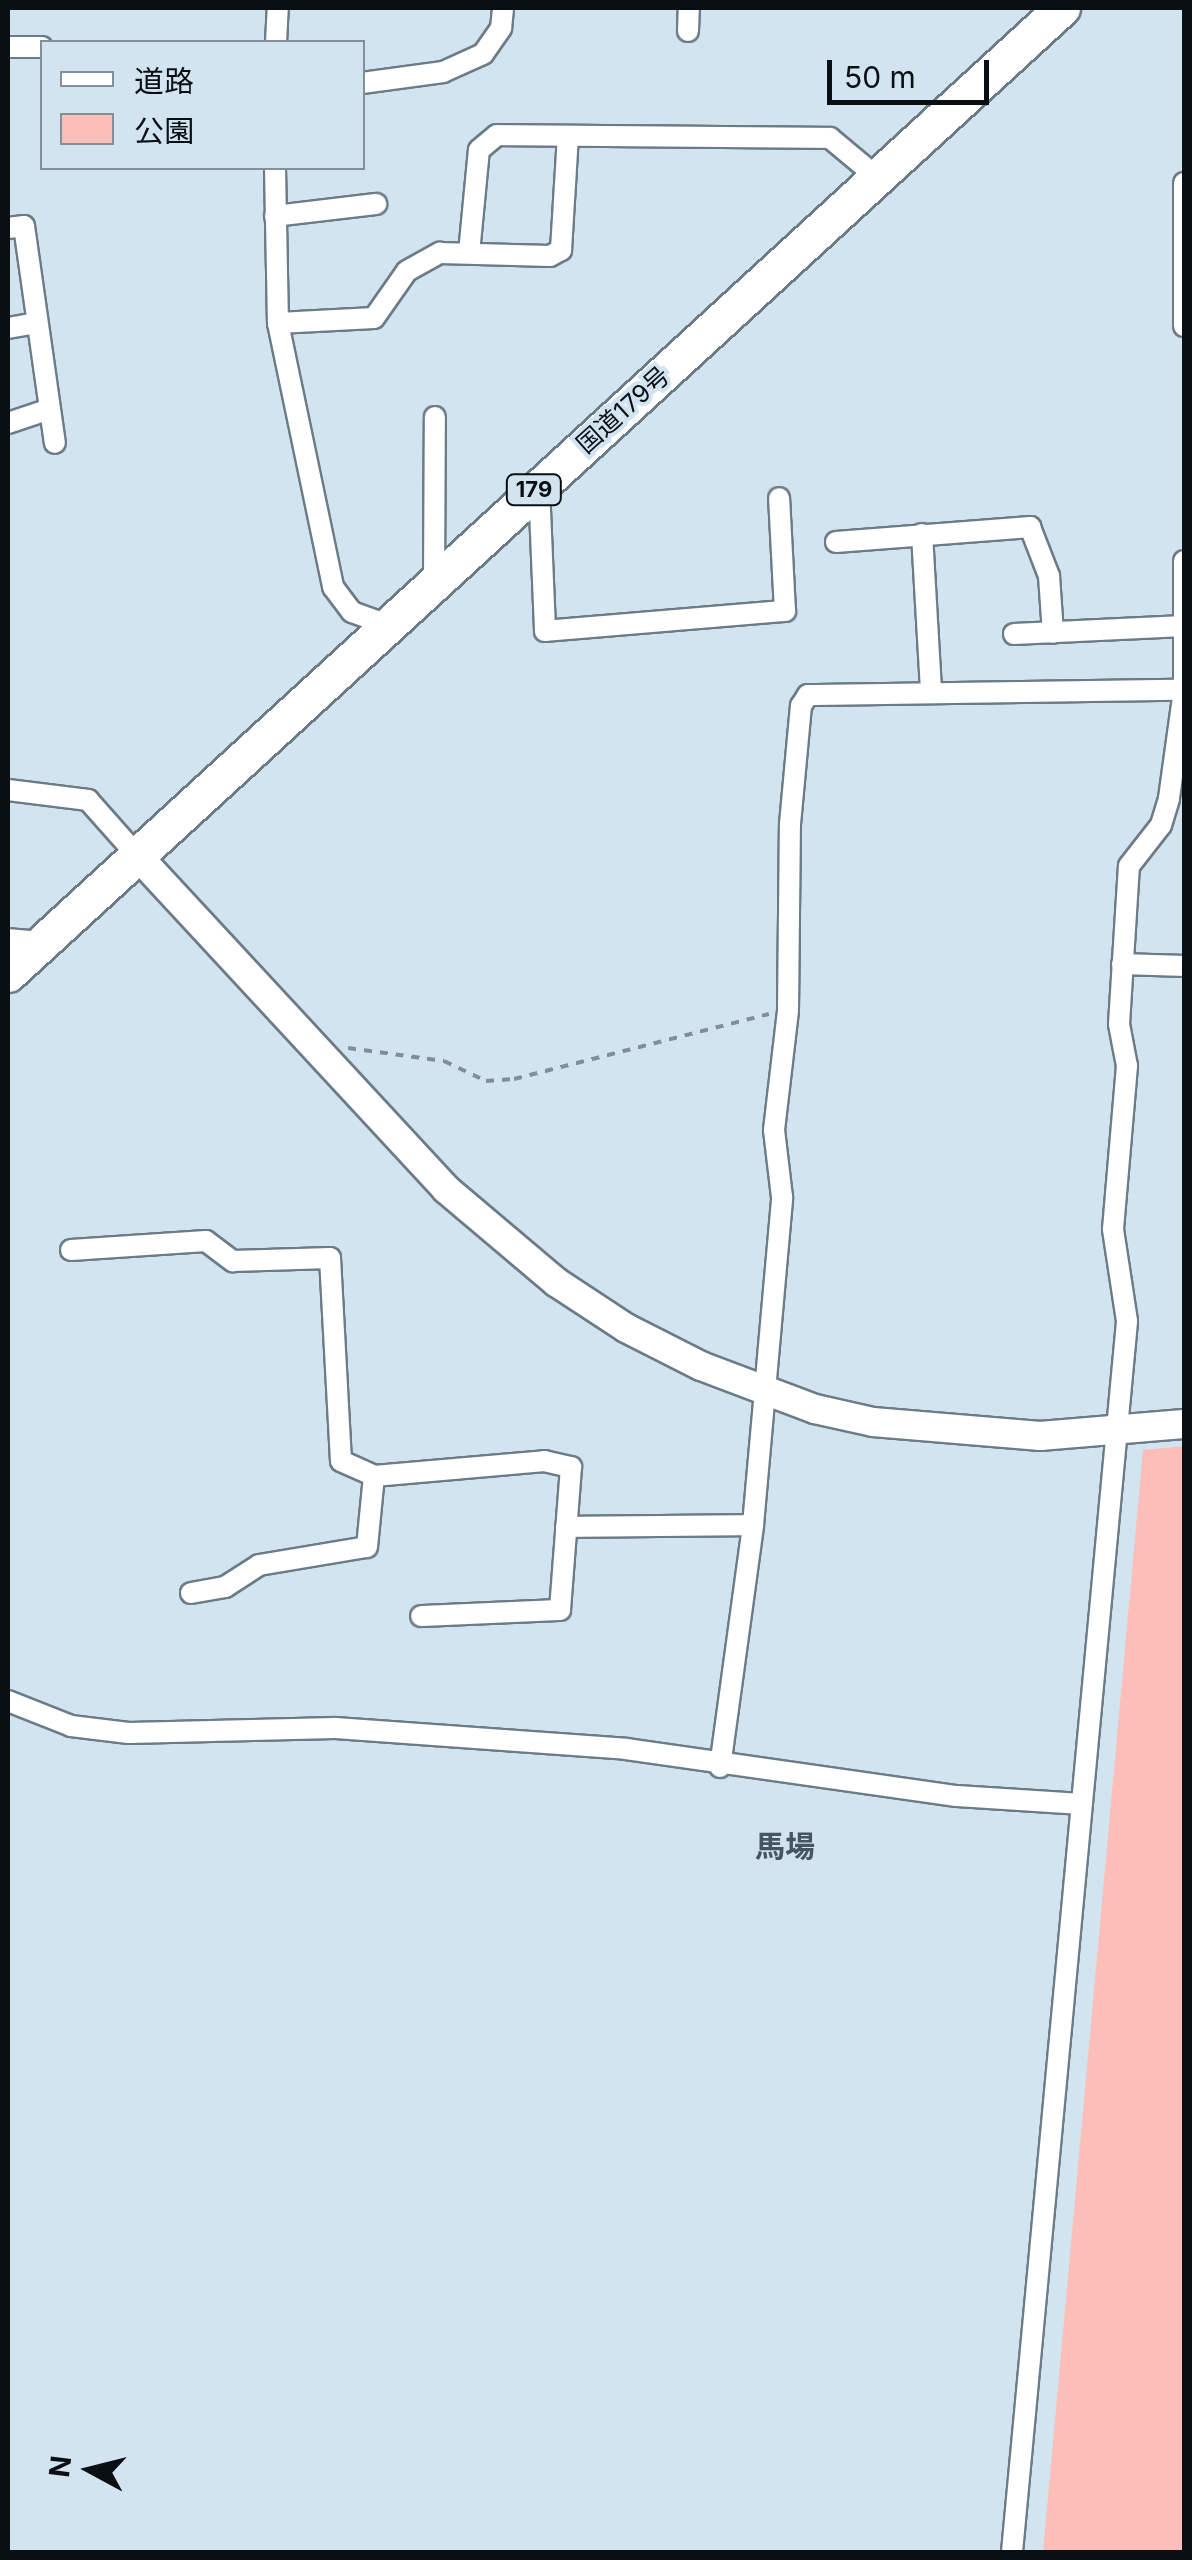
<!DOCTYPE html>
<html>
<head>
<meta charset="utf-8">
<style>
  body { margin:0 }
  #map { position:relative; width:1192px; height:2560px; overflow:hidden; background:#d3e4f1; font-family:Inter,"Noto Sans JP",sans-serif }
  div>[style] { position:absolute }
  .green>* { inset:0; background:#fcbeb9 }
  .path>* { height:4px; margin-top:-2px; transform-origin:0; background:repeating-linear-gradient(90deg,#818d97 0 8px,transparent 0 16px) }
  .roads { filter:drop-shadow(2px 0 #6c7c87) drop-shadow(-2px 0 #6c7c87) drop-shadow(0 2px #6c7c87) drop-shadow(0 -2px #6c7c87) }
  .street>* { height:20px; margin:-10px; padding:0 10px; transform-origin:10px; border-radius:10px; background:#fff }
  .secondary>* { height:28px; margin:-14px; padding:0 14px; transform-origin:14px; border-radius:14px; background:#fff }
  .highway>* { height:35px; margin:-17.5px; padding:0 17.5px; transform-origin:17.5px; border-radius:17.5px; background:#fff }
  span { translate:-50% -50%; white-space:nowrap; text-align:center; line-height:1.15; -webkit-text-stroke:8px #d3e4f1; paint-order:stroke }
  .shield-label span { padding:2px 8px; background:#d3e4f1; border:2px solid; border-radius:8px; -webkit-text-stroke-width:0 }
  .shield-label { font-size:22px; color:#0a0f14; font-weight:700 }
  .street-label { font-size:25px; color:#0a0f14 }
  .quarter-label { font-size:30px; color:#465560; font-weight:700 }
  .frame { position:absolute; inset:0; border:10px solid #0a0f14; pointer-events:none }
  .legend { position:absolute; left:40px; top:40px; width:325px; height:130px; box-sizing:border-box; background:#d3e4f1; border:2px solid #838f99; margin:0; padding:12px 18px; list-style:none; font-size:30px; color:#0a0f14 }
  .legend li { display:flex; align-items:center; gap:20px; height:50px }
  .legend b { width:50px; border:2px solid #838f99 }
  .north { position:absolute; left:40px; top:2420px; width:100px; height:100px; -webkit-text-stroke:8px #d3e4f1; paint-order:stroke; rotate:277deg; font-size:28px; font-weight:700; line-height:40px; text-align:center; color:#0a0f14 }
  .north::after { content:''; display:block; margin:auto; width:35px; height:45px; background:#0a0f14; clip-path:polygon(50% 0,100% 100%,50% 72%,0 100%) }
  .scale { position:absolute; left:827px; top:60px; width:162px; height:45px; box-sizing:border-box; border:5px solid #0a0f14; border-top:0; padding-left:12px; font-size:30px; line-height:35px; white-space:nowrap; color:#0a0f14; -webkit-text-stroke:8px #d3e4f1; paint-order:stroke }
</style>
</head>
<body>
<div id="map">
  <div class="green">
    <div style="clip-path:polygon(1184px 1446px,1184px 2552px,1043px 2552px,1143px 1450px)"></div>
  </div>
  <div class="path">
    <div style="left:348px;top:1048px;width:97px;rotate:7.7deg"></div>
    <div style="left:444px;top:1061px;width:47px;rotate:25.5deg"></div>
    <div style="left:486px;top:1081px;width:28px;rotate:-4deg"></div>
    <div style="left:514px;top:1079px;width:263px;rotate:-14.3deg"></div>
  </div>
  <div class="roads">
    <div class="street">
      <div style="left:688px;top:31px;width:23px;rotate:-88deg"></div>
      <div style="left:276px;top:42px;width:34px;rotate:-87deg"></div>
      <div style="left:8px;top:47px;width:34px"></div>
      <div style="left:362px;top:83px;width:82px;rotate:-7.7deg"></div>
      <div style="left:443px;top:72px;width:44px;rotate:-24.2deg"></div>
      <div style="left:483px;top:54px;width:32px;rotate:-55deg"></div>
      <div style="left:501px;top:28px;width:20px;rotate:-84deg"></div>
      <div style="left:275px;top:168px;width:155px;rotate:88.9deg"></div>
      <div style="left:278px;top:323px;width:270px;rotate:78.2deg"></div>
      <div style="left:333px;top:587px;width:31px;rotate:53deg"></div>
      <div style="left:352px;top:612px;width:38px;rotate:20deg"></div>
      <div style="left:1184px;top:183px;width:143px;rotate:90deg"></div>
      <div style="left:275px;top:216px;width:102px;rotate:-6.8deg"></div>
      <div style="left:8px;top:228px;width:16px;rotate:-7deg"></div>
      <div style="left:24px;top:226px;width:219px;rotate:81.9deg"></div>
      <div style="left:469px;top:253px;width:103px;rotate:-84.5deg"></div>
      <div style="left:479px;top:150px;width:23px;rotate:-40deg"></div>
      <div style="left:497px;top:135px;width:333px;rotate:0.5deg"></div>
      <div style="left:830px;top:138px;width:62px;rotate:39.8deg"></div>
      <div style="left:278px;top:323px;width:96px;rotate:-3deg"></div>
      <div style="left:374px;top:318px;width:57px;rotate:-54.9deg"></div>
      <div style="left:407px;top:271px;width:38px;rotate:-29deg"></div>
      <div style="left:440px;top:253px;width:110px;rotate:1.6deg"></div>
      <div style="left:550px;top:256px;width:13px;rotate:-29deg"></div>
      <div style="left:561px;top:250px;width:114px;rotate:-86.5deg"></div>
      <div style="left:8px;top:328px;width:28px;rotate:-10deg"></div>
      <div style="left:8px;top:423px;width:41px;rotate:-18.4deg"></div>
      <div style="left:539px;top:486px;width:145px;rotate:87.6deg"></div>
      <div style="left:545px;top:631px;width:241px;rotate:-4.8deg"></div>
      <div style="left:785px;top:611px;width:113px;rotate:-93deg"></div>
      <div style="left:922px;top:534px;width:158px;rotate:86.7deg"></div>
      <div style="left:836px;top:542px;width:195px;rotate:-4.4deg"></div>
      <div style="left:1030px;top:527px;width:53px;rotate:68.8deg"></div>
      <div style="left:1049px;top:576px;width:57px;rotate:86deg"></div>
      <div style="left:434px;top:583px;width:166px;rotate:-89.7deg"></div>
      <div style="left:1014px;top:634px;width:170px;rotate:-2.7deg"></div>
      <div style="left:8px;top:790px;width:81px;rotate:7.1deg"></div>
      <div style="left:88px;top:800px;width:71px;rotate:48.4deg"></div>
      <div style="left:8px;top:939px;width:32px;rotate:5deg"></div>
      <div style="left:1122px;top:964px;width:62px;rotate:1.8deg"></div>
      <div style="left:71px;top:1250px;width:135px;rotate:-3.8deg"></div>
      <div style="left:206px;top:1241px;width:34px;rotate:37deg"></div>
      <div style="left:233px;top:1261px;width:97px;rotate:-1.8deg"></div>
      <div style="left:330px;top:1258px;width:203px;rotate:86.9deg"></div>
      <div style="left:341px;top:1461px;width:36px;rotate:24deg"></div>
      <div style="left:374px;top:1476px;width:171px;rotate:-5deg"></div>
      <div style="left:544px;top:1461px;width:28px;rotate:13deg"></div>
      <div style="left:571px;top:1467px;width:143px;rotate:94.4deg"></div>
      <div style="left:560px;top:1610px;width:139px;rotate:177.5deg"></div>
      <div style="left:566px;top:1527px;width:187px;rotate:-0.6deg"></div>
      <div style="left:191px;top:1593px;width:35px;rotate:-10deg"></div>
      <div style="left:225px;top:1587px;width:40px;rotate:-32.9deg"></div>
      <div style="left:259px;top:1565px;width:109px;rotate:-9.5deg"></div>
      <div style="left:367px;top:1547px;width:71px;rotate:-84.4deg"></div>
      <div style="left:8px;top:1701px;width:68px;rotate:21.6deg"></div>
      <div style="left:71px;top:1726px;width:58px;rotate:6.9deg"></div>
      <div style="left:129px;top:1733px;width:206px;rotate:-1.4deg"></div>
      <div style="left:335px;top:1728px;width:292px;rotate:4.1deg"></div>
      <div style="left:626px;top:1749px;width:334px;rotate:8.1deg"></div>
      <div style="left:957px;top:1796px;width:125px;rotate:3.7deg"></div>
      <div style="left:720px;top:1767px;width:244px;rotate:-82.2deg"></div>
      <div style="left:753px;top:1525px;width:329px;rotate:-84.9deg"></div>
      <div style="left:782px;top:1197px;width:67px;rotate:-96.8deg"></div>
      <div style="left:774px;top:1130px;width:121px;rotate:-83.3deg"></div>
      <div style="left:788px;top:1010px;width:186px;rotate:-89.4deg"></div>
      <div style="left:790px;top:824px;width:119px;rotate:-84.7deg"></div>
      <div style="left:801px;top:706px;width:13px;rotate:-58deg"></div>
      <div style="left:808px;top:695px;width:376px;rotate:-0.8deg"></div>
      <div style="left:1012px;top:2552px;width:1236px;rotate:-84.66deg"></div>
      <div style="left:1127px;top:1321px;width:93px;rotate:-98.7deg"></div>
      <div style="left:1113px;top:1229px;width:164px;rotate:-85.1deg"></div>
      <div style="left:1127px;top:1066px;width:43px;rotate:-100.8deg"></div>
      <div style="left:1119px;top:1024px;width:158px;rotate:-86.4deg"></div>
      <div style="left:1129px;top:866px;width:52px;rotate:-52deg"></div>
      <div style="left:1161px;top:825px;width:28px;rotate:-73deg"></div>
      <div style="left:1169px;top:798px;width:109px;rotate:-82.1deg"></div>
      <div style="left:1184px;top:690px;width:129px;rotate:-90deg"></div>
    </div>
    <div class="secondary">
      <div style="left:135px;top:853px;width:458px;rotate:47.2deg"></div>
      <div style="left:446px;top:1189px;width:144px;rotate:40.2deg"></div>
      <div style="left:556px;top:1282px;width:84px;rotate:33.3deg"></div>
      <div style="left:626px;top:1328px;width:84px;rotate:26.9deg"></div>
      <div style="left:701px;top:1366px;width:122px;rotate:20.7deg"></div>
      <div style="left:815px;top:1409px;width:59px;rotate:12.6deg"></div>
      <div style="left:873px;top:1422px;width:168px;rotate:4.8deg"></div>
      <div style="left:1040px;top:1436px;width:144px;rotate:-4.8deg"></div>
    </div>
    <div class="highway">
      <div style="left:8px;top:974px;width:1430px;rotate:-42.51deg"></div>
    </div>
  </div>
  <div class="shield-label">
    <span style="left:534px;top:490px">179</span>
  </div>
  <div class="street-label">
    <span style="left:623px;top:410px;rotate:-42deg">国道179号</span>
  </div>
  <div class="quarter-label">
    <span style="left:785px;top:1846px">馬場</span>
  </div>
  <div class="frame"></div>
  <ul class="legend">
  <li><b style="height:12px;background:#fff"></b>道路</li>
  <li><b style="height:28px;background:#fcbeb9"></b>公園</li>
  </ul>
  <div class="north">N</div>
  <div class="scale">50 m</div>
</div>
</body>
</html>
